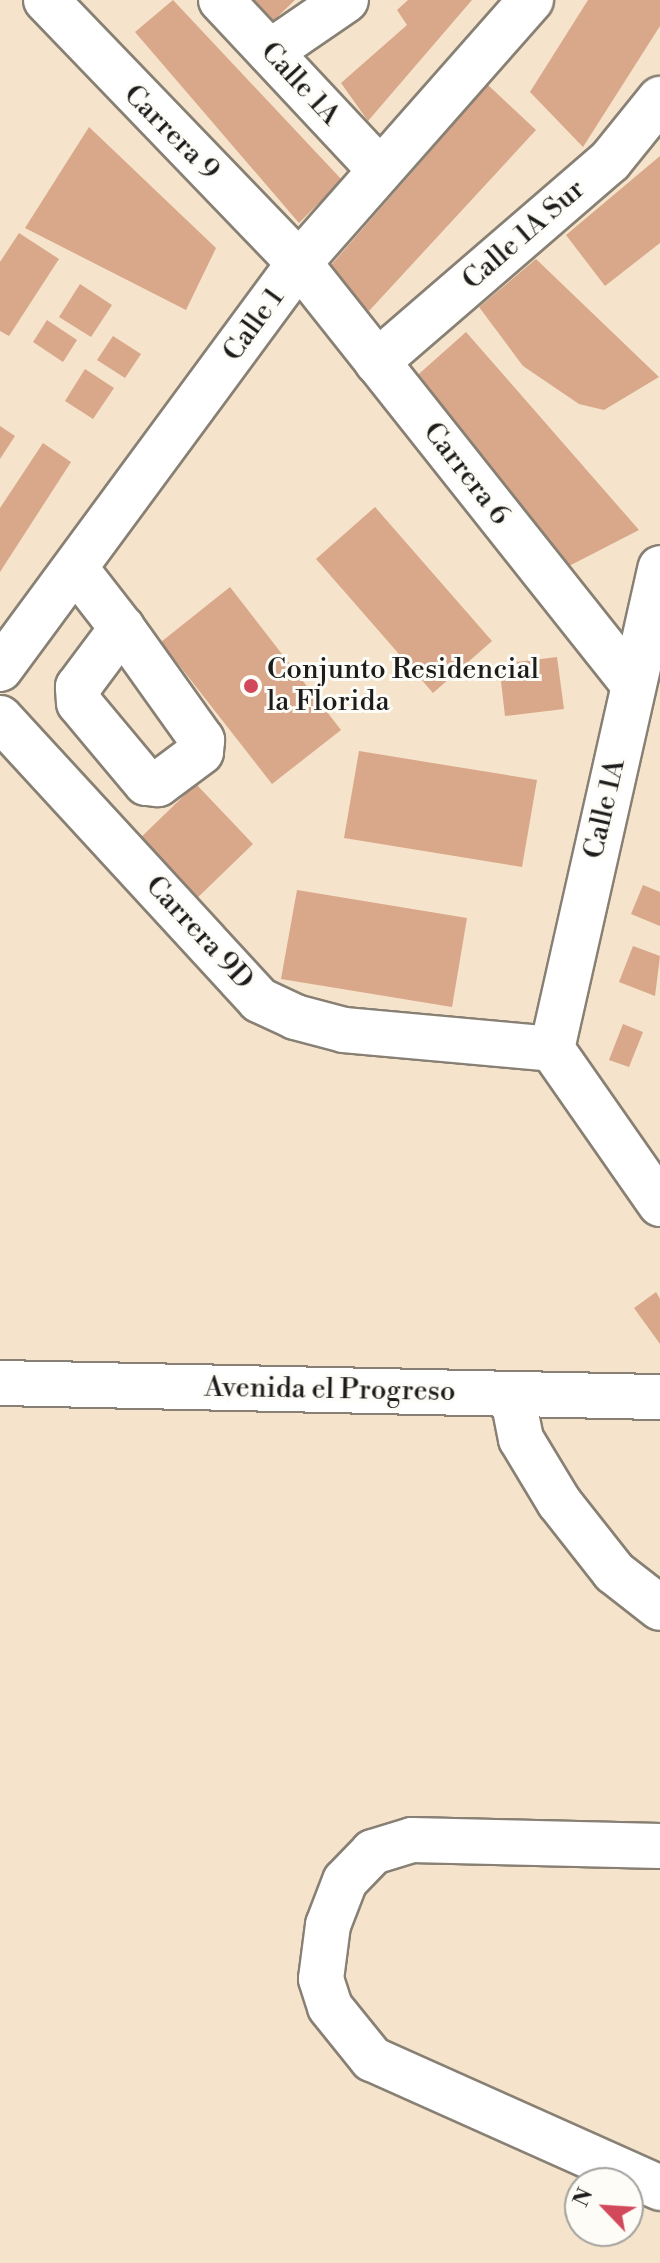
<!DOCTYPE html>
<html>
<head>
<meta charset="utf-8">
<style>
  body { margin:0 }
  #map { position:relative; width:660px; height:2263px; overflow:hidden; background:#f5e4cb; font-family:"Libre Bodoni",serif }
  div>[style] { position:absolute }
  .building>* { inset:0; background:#d9a789 }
  .roads { filter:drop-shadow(2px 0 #888074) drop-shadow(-2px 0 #888074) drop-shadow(0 2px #888074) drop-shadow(0 -2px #888074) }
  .minor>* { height:44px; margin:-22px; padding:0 22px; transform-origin:22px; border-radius:22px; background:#fff }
  .major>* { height:44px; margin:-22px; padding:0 22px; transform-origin:22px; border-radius:22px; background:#fff }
  .dots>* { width:22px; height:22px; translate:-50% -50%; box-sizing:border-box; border:4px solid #fdfcf7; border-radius:50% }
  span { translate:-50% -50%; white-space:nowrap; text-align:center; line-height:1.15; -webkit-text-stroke:6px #fdfcf7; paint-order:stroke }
  .street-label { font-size:28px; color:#1c1c1c }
  .poi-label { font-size:28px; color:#1c1c1c }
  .left { translate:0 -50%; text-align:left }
  .north { position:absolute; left:564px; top:2167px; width:80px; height:80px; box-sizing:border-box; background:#fdfcf7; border:2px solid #a3a29f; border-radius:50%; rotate:295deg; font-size:22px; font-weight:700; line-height:32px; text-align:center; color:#1c1c1c }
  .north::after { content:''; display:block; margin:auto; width:28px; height:36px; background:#d1495b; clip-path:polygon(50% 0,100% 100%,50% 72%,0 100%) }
</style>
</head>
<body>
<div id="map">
  <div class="building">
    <div style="clip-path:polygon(173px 0,342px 180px,299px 223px,135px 32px)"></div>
    <div style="clip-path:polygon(251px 0,295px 0,270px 24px)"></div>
    <div style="clip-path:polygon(408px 0,472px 0,368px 121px,341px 83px,407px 25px,397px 10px)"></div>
    <div style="clip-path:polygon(588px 0,660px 0,660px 26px,583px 147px,530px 92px)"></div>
    <div style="clip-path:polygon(488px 85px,536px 130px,369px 311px,325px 272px)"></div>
    <div style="clip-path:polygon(89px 127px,216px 248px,186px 310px,25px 228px)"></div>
    <div style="clip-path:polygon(660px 156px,660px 243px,605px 286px,566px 235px)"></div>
    <div style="clip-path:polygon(19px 233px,59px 259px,9px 336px,0 331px,0 262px)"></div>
    <div style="clip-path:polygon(536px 259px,659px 377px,604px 410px,579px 404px,523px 366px,479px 307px)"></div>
    <div style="clip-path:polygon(80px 284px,112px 305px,91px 337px,59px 317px)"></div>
    <div style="clip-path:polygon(47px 320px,77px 340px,63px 362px,33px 342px)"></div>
    <div style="clip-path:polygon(466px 332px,639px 530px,569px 566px,411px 381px)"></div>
    <div style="clip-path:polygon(113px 336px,141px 354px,125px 378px,97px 360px)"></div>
    <div style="clip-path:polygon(85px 369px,114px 388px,93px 419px,65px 401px)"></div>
    <div style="clip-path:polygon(0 426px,15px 436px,0 459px)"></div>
    <div style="clip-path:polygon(43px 443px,71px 462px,0 572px,0 508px)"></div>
    <div style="clip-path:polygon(375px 507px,492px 641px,433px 693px,316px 559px)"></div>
    <div style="clip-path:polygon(230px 587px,341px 730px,272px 784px,161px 642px)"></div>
    <div style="clip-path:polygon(557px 657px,564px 709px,505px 716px,499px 664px)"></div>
    <div style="clip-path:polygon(359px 751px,537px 780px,522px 867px,344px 838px)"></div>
    <div style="clip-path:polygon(196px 784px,253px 844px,191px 904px,134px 844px)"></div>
    <div style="clip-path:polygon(643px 885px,660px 892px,660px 926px,631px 914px)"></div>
    <div style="clip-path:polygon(297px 890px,467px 918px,452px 1007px,281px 979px)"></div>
    <div style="clip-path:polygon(633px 946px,660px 956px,655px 996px,619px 982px)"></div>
    <div style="clip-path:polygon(623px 1024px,643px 1032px,629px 1067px,609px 1060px)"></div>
    <div style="clip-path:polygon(656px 1292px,660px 1299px,660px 1344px,634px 1308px)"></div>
  </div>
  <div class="roads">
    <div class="minor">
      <div style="left:46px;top:0;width:365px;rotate:46.1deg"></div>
      <div style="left:299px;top:263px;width:537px;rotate:51.57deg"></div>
      <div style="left:221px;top:0;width:231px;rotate:46.9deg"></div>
      <div style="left:270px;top:52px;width:92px;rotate:-34.4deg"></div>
      <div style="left:377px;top:362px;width:308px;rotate:-40.8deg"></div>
      <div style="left:610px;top:161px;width:80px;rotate:-51.1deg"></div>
      <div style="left:76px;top:569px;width:75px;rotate:52.1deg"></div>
      <div style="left:122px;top:628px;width:138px;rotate:54.5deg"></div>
      <div style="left:202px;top:740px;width:12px;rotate:95deg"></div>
      <div style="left:201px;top:752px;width:54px;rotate:143.3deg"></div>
      <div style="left:158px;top:784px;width:12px;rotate:-175deg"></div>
      <div style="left:146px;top:783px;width:104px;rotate:-129.9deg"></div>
      <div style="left:79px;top:703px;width:16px;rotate:-94deg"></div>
      <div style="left:78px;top:687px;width:74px;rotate:-53.3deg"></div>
      <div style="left:0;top:669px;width:504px;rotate:-53.63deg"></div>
      <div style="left:299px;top:263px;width:351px;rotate:-48.6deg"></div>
      <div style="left:0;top:718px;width:383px;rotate:47.4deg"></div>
      <div style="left:259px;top:1000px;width:40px;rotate:25deg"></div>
      <div style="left:295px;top:1017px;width:51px;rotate:14.9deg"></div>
      <div style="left:344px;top:1030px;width:209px;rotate:5.2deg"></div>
      <div style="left:552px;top:1049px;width:493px;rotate:-77.3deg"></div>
      <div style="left:552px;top:1049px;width:189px;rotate:55.1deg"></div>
      <div style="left:512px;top:1394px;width:46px;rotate:78.7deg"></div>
      <div style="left:521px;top:1439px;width:74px;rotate:58.9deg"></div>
      <div style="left:559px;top:1502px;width:89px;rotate:51.8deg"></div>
      <div style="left:614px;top:1572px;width:58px;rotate:38deg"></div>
      <div style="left:660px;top:1846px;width:248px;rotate:-178.6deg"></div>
      <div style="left:412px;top:1840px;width:41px;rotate:162.9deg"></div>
      <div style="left:373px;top:1852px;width:40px;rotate:134deg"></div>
      <div style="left:345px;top:1881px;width:47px;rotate:111.1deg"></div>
      <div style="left:328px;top:1925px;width:54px;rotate:97.4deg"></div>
      <div style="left:321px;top:1979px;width:29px;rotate:72deg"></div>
      <div style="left:330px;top:2007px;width:67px;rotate:51.1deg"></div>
      <div style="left:372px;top:2059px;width:316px;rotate:24.1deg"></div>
    </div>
    <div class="major">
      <div style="left:0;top:1383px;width:660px;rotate:1.22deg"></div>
    </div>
  </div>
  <div class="dots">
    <div style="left:251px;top:686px;background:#d1495b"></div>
  </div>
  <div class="street-label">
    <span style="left:300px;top:84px;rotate:47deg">Calle 1A</span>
    <span style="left:171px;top:133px;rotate:45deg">Carrera 9</span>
    <span style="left:524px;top:235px;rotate:-41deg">Calle 1A Sur</span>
    <span style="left:254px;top:325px;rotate:-54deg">Calle 1</span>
    <span style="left:466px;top:474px;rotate:52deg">Carrera 6</span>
    <span style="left:605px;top:809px;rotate:-77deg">Calle 1A</span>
    <span style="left:199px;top:933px;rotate:47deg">Carrera 9D</span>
    <span style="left:330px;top:1390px;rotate:1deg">Avenida el Progreso</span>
  </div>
  <div class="poi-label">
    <span class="left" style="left:267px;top:686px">Conjunto Residencial<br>la Florida</span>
  </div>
  <div class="north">N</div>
</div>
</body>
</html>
